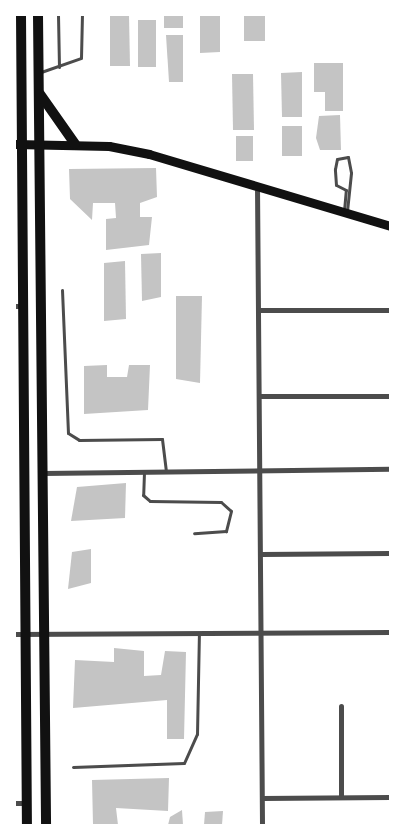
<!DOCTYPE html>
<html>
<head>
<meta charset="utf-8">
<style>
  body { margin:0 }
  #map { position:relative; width:405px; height:840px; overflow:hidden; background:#fff; font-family:"Asap Condensed",sans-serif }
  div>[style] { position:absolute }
  .building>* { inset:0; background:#c4c4c4 }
  .service>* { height:3px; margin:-1.5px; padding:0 1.5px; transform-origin:1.5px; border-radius:1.5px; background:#4c4c4c }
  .minor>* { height:5px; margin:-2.5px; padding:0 2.5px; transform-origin:2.5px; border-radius:2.5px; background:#4c4c4c }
  .secondary>* { height:9px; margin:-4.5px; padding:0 4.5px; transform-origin:4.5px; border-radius:4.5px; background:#111 }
  .primary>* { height:10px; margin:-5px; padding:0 5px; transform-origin:5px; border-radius:5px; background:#111 }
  span { translate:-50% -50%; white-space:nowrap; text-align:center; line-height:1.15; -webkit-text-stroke:4px #fff; paint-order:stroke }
  .frame { position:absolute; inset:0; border:16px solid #fff; pointer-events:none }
</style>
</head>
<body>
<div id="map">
  <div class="building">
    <div style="clip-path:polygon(110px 15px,129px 15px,130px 66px,110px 66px)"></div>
    <div style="clip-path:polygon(164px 15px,183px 15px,183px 28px,164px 28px)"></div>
    <div style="clip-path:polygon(200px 15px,220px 15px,220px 52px,200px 53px)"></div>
    <div style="clip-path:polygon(244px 15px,265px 15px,265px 41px,244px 41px)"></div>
    <div style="clip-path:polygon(138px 20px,156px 20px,156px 67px,138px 67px)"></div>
    <div style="clip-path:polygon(166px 35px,183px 35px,183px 82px,169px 82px)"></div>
    <div style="clip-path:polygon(314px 63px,343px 63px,343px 111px,325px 111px,325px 92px,314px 92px)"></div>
    <div style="clip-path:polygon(302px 72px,302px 117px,282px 117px,281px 73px)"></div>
    <div style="clip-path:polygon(232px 74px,253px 74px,254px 130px,233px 130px)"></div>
    <div style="clip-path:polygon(340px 115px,341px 150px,320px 150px,316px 138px,319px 116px)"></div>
    <div style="clip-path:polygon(282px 126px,302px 126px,302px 156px,282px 156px)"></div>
    <div style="clip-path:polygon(236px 136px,253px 136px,253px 161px,236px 161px)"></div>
    <div style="clip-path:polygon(156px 168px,157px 197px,140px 203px,140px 217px,152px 217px,149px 245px,106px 250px,106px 219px,116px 218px,115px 203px,93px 203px,92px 220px,70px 199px,69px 169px)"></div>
    <div style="clip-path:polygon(161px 253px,161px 297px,142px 301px,141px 254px)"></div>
    <div style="clip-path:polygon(125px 261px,126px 319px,104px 321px,104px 263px)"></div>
    <div style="clip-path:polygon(176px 296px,202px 296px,200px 383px,176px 379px)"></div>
    <div style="clip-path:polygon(107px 365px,107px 377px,127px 377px,129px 365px,150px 365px,148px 410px,84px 414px,84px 366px)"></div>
    <div style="clip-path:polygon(126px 483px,125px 518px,71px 521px,77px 487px)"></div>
    <div style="clip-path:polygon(91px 549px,91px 583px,68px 589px,72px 552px)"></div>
    <div style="clip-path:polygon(114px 648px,144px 651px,144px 676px,161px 675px,165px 651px,186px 652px,184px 739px,167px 739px,167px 700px,73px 708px,75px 660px,114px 662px)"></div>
    <div style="clip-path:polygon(169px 778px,168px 811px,116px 808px,118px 825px,93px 825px,92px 780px)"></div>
    <div style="clip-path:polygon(182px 810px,183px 825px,168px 825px,170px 817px)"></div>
    <div style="clip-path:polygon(223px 811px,222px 825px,204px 825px,205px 812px)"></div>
  </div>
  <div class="service">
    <div style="left:58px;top:15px;width:52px;rotate:88.9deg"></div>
    <div style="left:41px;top:72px;width:42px;rotate:-19.3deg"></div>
    <div style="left:81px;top:58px;width:43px;rotate:-88.7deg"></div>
    <div style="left:344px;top:211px;width:21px;rotate:-85deg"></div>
    <div style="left:346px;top:190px;width:11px;rotate:-153deg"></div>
    <div style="left:336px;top:185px;width:16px;rotate:-94deg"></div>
    <div style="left:335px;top:169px;width:10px;rotate:-79deg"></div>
    <div style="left:337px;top:159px;width:11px;rotate:-10deg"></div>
    <div style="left:348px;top:157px;width:16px;rotate:79deg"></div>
    <div style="left:351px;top:173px;width:39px;rotate:96deg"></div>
    <div style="left:62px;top:290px;width:143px;rotate:87.6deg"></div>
    <div style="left:68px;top:433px;width:13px;rotate:32deg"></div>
    <div style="left:79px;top:440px;width:83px;rotate:-0.7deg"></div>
    <div style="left:162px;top:439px;width:32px;rotate:83deg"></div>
    <div style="left:144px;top:472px;width:23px;rotate:92deg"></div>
    <div style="left:143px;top:495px;width:9px;rotate:41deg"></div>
    <div style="left:150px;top:501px;width:71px;rotate:0.8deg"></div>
    <div style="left:221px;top:502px;width:13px;rotate:42deg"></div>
    <div style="left:231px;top:511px;width:21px;rotate:104deg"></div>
    <div style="left:226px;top:531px;width:32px;rotate:176deg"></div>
    <div style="left:73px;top:767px;width:111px;rotate:-2.1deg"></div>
    <div style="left:184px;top:763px;width:32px;rotate:-66deg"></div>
    <div style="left:197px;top:734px;width:100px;rotate:-88.9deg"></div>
  </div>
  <div class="minor">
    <div style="left:257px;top:186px;width:639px;rotate:89.55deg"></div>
    <div style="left:15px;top:306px;width:8px"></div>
    <div style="left:259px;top:310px;width:131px"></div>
    <div style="left:260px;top:396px;width:130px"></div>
    <div style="left:43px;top:473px;width:347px;rotate:-0.7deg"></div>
    <div style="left:261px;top:554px;width:129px;rotate:-0.4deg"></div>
    <div style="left:15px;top:634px;width:375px;rotate:-0.3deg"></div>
    <div style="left:341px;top:706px;width:91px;rotate:90deg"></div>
    <div style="left:262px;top:798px;width:128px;rotate:-0.4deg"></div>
    <div style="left:15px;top:803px;width:12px"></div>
  </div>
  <div class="secondary">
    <div style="left:15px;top:144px;width:94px;rotate:1.2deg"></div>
    <div style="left:109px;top:146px;width:41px;rotate:11.3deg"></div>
    <div style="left:149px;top:154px;width:252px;rotate:16.6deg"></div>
  </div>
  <div class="primary">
    <div style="left:21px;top:15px;width:810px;rotate:89.58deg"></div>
    <div style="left:38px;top:15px;width:810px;rotate:89.43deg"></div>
    <div style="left:40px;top:94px;width:61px;rotate:55deg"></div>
  </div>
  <div class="frame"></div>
</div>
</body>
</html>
